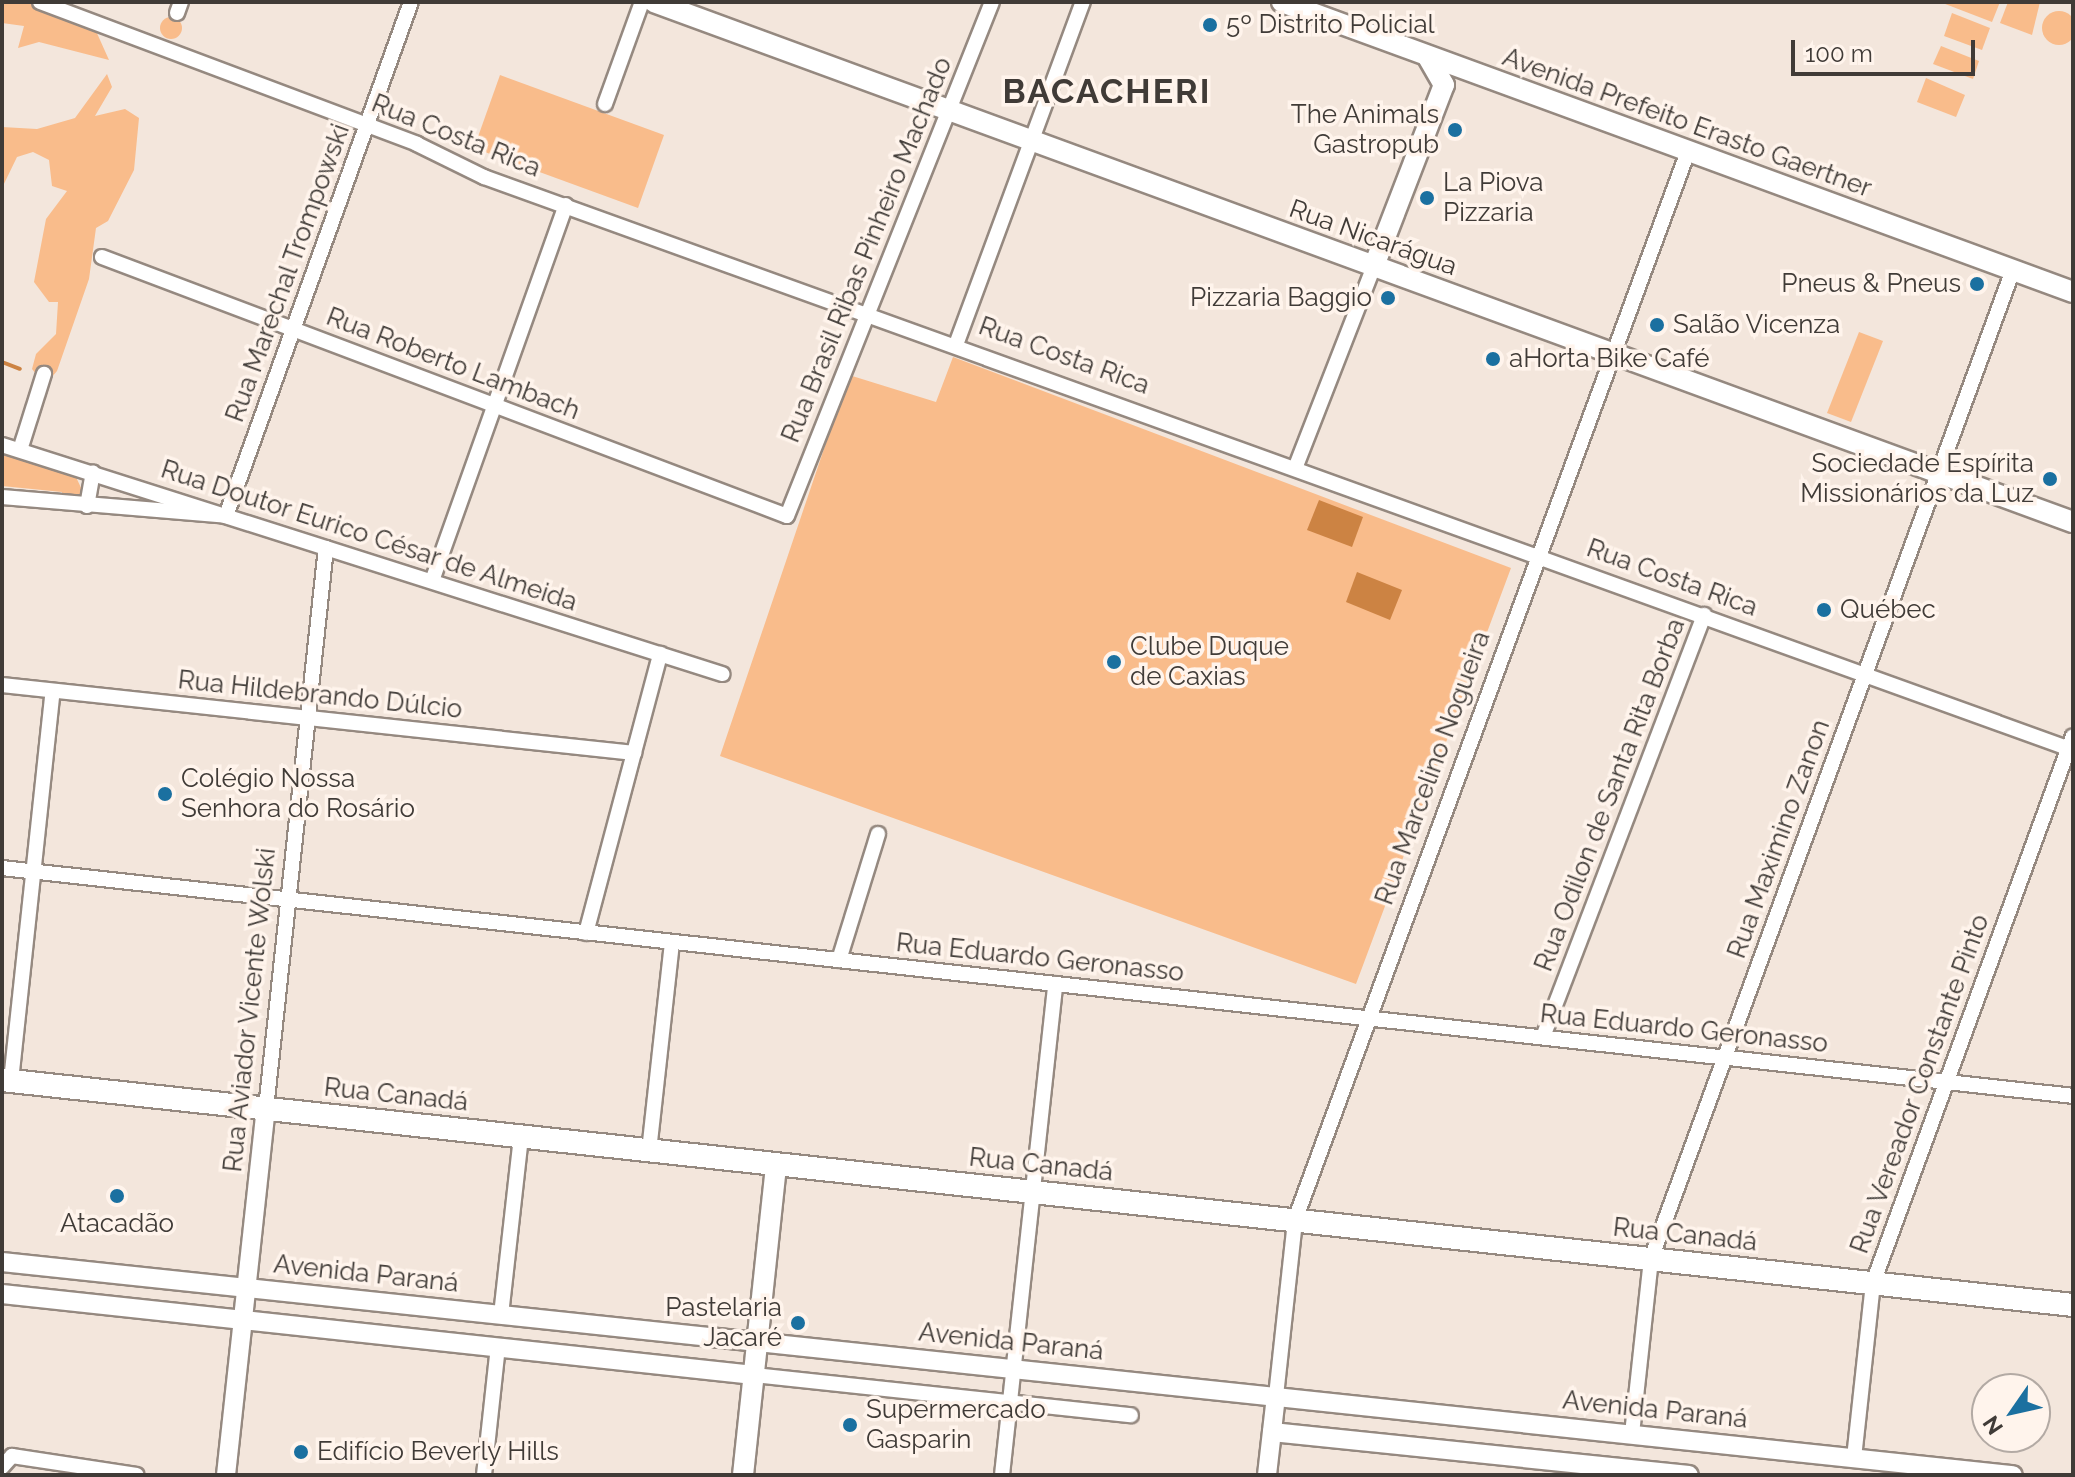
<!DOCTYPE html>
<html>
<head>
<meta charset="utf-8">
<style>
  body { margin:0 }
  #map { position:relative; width:2075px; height:1477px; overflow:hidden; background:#f3e6dc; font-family:Raleway,sans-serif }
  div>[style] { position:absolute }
  .green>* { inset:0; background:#f9bc8b }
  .round { border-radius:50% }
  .water>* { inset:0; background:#cc8343 }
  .stream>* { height:4px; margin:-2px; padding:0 2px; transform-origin:2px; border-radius:2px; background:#cc8343 }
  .roads { filter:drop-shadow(2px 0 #958980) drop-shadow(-2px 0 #958980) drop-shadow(0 2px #958980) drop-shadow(0 -2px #958980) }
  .minor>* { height:14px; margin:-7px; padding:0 7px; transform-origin:7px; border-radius:7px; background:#fff }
  .tertiary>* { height:18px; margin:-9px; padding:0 9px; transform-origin:9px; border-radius:9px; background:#fff }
  .secondary>* { height:20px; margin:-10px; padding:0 10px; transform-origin:10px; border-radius:10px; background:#fff }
  .primary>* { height:22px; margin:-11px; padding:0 11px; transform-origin:11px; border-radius:11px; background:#fff }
  .dots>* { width:22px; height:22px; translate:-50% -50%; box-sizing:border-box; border:4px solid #fff4ec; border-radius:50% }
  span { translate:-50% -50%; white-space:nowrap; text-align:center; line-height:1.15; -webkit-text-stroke:7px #fff4ec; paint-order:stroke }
  .poi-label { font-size:26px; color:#403b37 }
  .left { translate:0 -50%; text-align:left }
  .right { translate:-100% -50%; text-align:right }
  .street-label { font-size:26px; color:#403b37 }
  .district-label { font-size:34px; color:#403b37; font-weight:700; letter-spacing:2px }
  .frame { position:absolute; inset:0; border:4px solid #403b37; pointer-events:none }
  .north { position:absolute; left:1971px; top:1373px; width:80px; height:80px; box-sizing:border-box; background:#fff4ec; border:2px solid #b3aaa4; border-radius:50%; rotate:236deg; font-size:22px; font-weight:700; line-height:32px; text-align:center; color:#403b37 }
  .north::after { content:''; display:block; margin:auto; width:28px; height:36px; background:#1b70a0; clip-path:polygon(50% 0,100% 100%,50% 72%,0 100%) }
  .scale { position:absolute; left:1791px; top:40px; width:184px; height:36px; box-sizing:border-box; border:4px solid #403b37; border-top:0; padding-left:10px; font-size:24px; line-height:28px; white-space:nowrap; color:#403b37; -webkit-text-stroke:6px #fff4ec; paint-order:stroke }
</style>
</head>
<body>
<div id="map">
  <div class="green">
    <div style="clip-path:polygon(2px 2px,26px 2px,96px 31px,109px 60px,39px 42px,18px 48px,24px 26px,2px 23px)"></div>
    <div style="clip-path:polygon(1940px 2px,2000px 2px,1992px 22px)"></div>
    <div style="clip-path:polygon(2008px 2px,2040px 2px,2032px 35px,2000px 23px)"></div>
    <div class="round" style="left:2042px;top:11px;width:34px;height:34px"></div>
    <div style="clip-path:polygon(1952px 13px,1990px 28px,1982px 50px,1944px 36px)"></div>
    <div class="round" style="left:160px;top:17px;width:22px;height:22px"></div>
    <div style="clip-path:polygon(1941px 46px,1979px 61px,1973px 79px,1933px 64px)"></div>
    <div style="clip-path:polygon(107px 74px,112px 87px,95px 116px,125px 109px,139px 118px,134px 170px,108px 221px,96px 228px,89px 279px,57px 371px,45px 385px,32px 369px,36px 354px,56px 334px,58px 302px,49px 302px,34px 282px,46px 219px,67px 191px,52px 186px,49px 160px,33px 152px,17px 157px,2px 188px,2px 127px,37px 129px,75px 118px)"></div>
    <div style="clip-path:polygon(500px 75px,664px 135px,638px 208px,474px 148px)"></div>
    <div style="clip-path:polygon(1926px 78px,1965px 95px,1956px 117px,1917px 102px)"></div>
    <div style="clip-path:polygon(1859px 332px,1883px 341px,1851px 422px,1827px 413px)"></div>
    <div style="clip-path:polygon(953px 357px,1511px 568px,1356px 984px,720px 756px,849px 375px,936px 402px)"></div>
    <div style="clip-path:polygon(2px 453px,75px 475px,84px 494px,62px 500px,62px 492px,2px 486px)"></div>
  </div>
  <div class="water">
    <div style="clip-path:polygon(1319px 500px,1363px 517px,1352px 547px,1307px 530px)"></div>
    <div style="clip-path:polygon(1357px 572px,1402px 590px,1390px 620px,1346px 602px)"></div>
  </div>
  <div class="stream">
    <div style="left:2px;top:362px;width:19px;rotate:21deg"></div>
  </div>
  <div class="roads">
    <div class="minor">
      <div style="left:40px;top:2px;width:403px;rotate:20.6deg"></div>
      <div style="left:417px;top:144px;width:75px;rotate:26.2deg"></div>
      <div style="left:484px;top:177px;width:1689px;rotate:19.83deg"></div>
      <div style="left:177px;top:13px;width:12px;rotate:-70deg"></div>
      <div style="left:605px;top:104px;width:109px;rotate:-70.1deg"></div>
      <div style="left:102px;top:257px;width:732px;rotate:20.71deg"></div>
      <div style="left:787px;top:516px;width:553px;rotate:-68.26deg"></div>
      <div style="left:957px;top:342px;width:363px;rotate:-69.7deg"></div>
      <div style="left:2px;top:445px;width:756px;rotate:17.64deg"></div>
      <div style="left:20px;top:450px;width:80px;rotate:-72.5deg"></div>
      <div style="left:1296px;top:466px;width:215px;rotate:-68.7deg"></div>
      <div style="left:2px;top:497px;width:225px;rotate:4.8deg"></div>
      <div style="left:226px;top:516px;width:546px;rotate:-70.21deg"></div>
      <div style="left:87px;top:506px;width:34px;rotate:-80deg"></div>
      <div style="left:432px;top:581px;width:399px;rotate:-70.4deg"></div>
      <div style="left:2px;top:685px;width:636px;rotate:6.14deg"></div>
      <div style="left:2px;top:868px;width:2084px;rotate:6.28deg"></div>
      <div style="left:586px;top:933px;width:289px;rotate:-75.1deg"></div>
      <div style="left:839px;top:960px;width:132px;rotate:-72.8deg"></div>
      <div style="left:1543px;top:1037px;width:452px;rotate:-69.1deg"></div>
      <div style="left:11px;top:1081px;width:392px;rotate:-83.9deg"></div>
      <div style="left:266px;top:1109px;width:564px;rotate:-83.9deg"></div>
      <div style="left:649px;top:1151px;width:210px;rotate:-83.7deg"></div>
      <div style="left:501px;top:1315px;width:179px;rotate:-83.6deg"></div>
      <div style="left:754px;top:1375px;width:379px;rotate:6.1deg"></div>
      <div style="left:1276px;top:1396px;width:177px;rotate:-83.8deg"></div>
      <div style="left:1295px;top:1220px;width:1139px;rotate:-69.81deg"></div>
      <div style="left:1632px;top:1434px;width:176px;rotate:-83.8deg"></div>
      <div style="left:1651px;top:1259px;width:1053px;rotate:-69.9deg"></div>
      <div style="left:1854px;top:1458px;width:176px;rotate:-83.8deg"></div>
      <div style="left:1873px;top:1283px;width:582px;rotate:-69.92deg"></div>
      <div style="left:2px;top:1467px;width:15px;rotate:-48deg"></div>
      <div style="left:12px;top:1456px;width:126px;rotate:8.6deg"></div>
      <div style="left:484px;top:1475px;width:129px;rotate:-83.8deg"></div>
      <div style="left:1002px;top:1475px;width:494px;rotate:-83.8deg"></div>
    </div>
    <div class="tertiary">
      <div style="left:2px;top:1262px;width:2022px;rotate:6.05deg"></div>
      <div style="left:2px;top:1294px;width:756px;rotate:6.15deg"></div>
      <div style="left:1272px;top:1432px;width:419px;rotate:5.9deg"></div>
      <div style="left:226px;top:1475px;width:368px;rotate:-83.8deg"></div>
      <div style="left:1267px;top:1475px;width:80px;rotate:-83.5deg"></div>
    </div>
    <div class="secondary">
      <div style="left:654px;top:2px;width:1511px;rotate:20.13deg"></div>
      <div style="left:1282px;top:2px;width:842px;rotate:20.13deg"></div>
      <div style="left:1374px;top:266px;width:194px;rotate:-68.9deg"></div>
      <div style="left:1444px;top:85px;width:32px;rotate:-120deg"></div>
      <div style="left:743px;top:1475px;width:313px;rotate:-83.9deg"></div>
    </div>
    <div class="primary">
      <div style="left:2px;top:1080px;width:2083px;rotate:6.2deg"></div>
    </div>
  </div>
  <div class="dots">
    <div style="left:1210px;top:25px;background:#1b70a0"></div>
    <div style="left:1455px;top:130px;background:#1b70a0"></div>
    <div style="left:1427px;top:198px;background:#1b70a0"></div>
    <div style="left:1977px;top:284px;background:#1b70a0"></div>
    <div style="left:1388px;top:298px;background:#1b70a0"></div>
    <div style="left:1657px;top:325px;background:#1b70a0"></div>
    <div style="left:1493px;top:359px;background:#1b70a0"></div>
    <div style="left:2050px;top:479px;background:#1b70a0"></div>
    <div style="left:1824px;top:610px;background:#1b70a0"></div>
    <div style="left:1114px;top:662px;background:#1b70a0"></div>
    <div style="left:165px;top:794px;background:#1b70a0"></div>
    <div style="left:117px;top:1196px;background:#1b70a0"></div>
    <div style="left:798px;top:1323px;background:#1b70a0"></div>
    <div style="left:850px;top:1425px;background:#1b70a0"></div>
    <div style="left:301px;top:1452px;background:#1b70a0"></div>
  </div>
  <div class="poi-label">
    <span class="left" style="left:1226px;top:25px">5º Distrito Policial</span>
    <span class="right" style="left:1439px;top:130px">The Animals<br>Gastropub</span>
    <span class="left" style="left:1443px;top:198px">La Piova<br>Pizzaria</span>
    <span class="right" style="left:1961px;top:284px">Pneus &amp; Pneus</span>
    <span class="right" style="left:1372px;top:298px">Pizzaria Baggio</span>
    <span class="left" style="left:1673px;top:325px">Salão Vicenza</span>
    <span class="left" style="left:1509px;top:359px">aHorta Bike Café</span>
    <span class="right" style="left:2034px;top:479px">Sociedade Espírita<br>Missionários da Luz</span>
    <span class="left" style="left:1840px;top:610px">Québec</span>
    <span class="left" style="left:1130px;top:662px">Clube Duque<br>de Caxias</span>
    <span class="left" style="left:181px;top:794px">Colégio Nossa<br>Senhora do Rosário</span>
    <span style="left:117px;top:1224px">Atacadão</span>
    <span class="right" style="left:782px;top:1323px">Pastelaria<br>Jacaré</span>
    <span class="left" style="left:866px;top:1425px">Supermercado<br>Gasparin</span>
    <span class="left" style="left:317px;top:1452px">Edifício Beverly Hills</span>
  </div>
  <div class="street-label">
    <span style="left:1687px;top:123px;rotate:20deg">Avenida Prefeito Erasto Gaertner</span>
    <span style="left:456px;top:136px;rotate:22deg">Rua Costa Rica</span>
    <span style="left:1373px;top:238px;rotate:20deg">Rua Nicarágua</span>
    <span style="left:867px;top:250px;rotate:-68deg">Rua Brasil Ribas Pinheiro Machado</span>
    <span style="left:288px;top:273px;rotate:-70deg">Rua Marechal Trompowski</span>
    <span style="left:1064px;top:356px;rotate:20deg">Rua Costa Rica</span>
    <span style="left:453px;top:364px;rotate:21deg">Rua Roberto Lambach</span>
    <span style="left:369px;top:536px;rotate:18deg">Rua Doutor Eurico César de Almeida</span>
    <span style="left:1672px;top:578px;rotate:20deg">Rua Costa Rica</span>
    <span style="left:320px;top:695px;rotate:6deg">Rua Hildebrando Dúlcio</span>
    <span style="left:1433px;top:768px;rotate:-70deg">Rua Marcelino Nogueira</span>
    <span style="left:1610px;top:795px;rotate:-69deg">Rua Odilon de Santa Rita Borba</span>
    <span style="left:1779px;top:839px;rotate:-70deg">Rua Maximino Zanon</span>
    <span style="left:1040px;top:958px;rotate:6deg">Rua Eduardo Geronasso</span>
    <span style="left:250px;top:1010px;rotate:-84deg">Rua Aviador Vicente Wolski</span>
    <span style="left:1684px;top:1029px;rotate:6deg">Rua Eduardo Geronasso</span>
    <span style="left:1920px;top:1084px;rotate:-70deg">Rua Vereador Constante Pinto</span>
    <span style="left:396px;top:1095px;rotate:6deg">Rua Canadá</span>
    <span style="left:1041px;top:1165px;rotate:6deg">Rua Canadá</span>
    <span style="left:1685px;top:1235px;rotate:6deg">Rua Canadá</span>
    <span style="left:366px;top:1274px;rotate:6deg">Avenida Paraná</span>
    <span style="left:1011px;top:1342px;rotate:6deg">Avenida Paraná</span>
    <span style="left:1655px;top:1410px;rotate:6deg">Avenida Paraná</span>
  </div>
  <div class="district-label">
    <span style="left:1107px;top:92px">BACACHERI</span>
  </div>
  <div class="frame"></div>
  <div class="north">N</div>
  <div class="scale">100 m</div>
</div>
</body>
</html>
